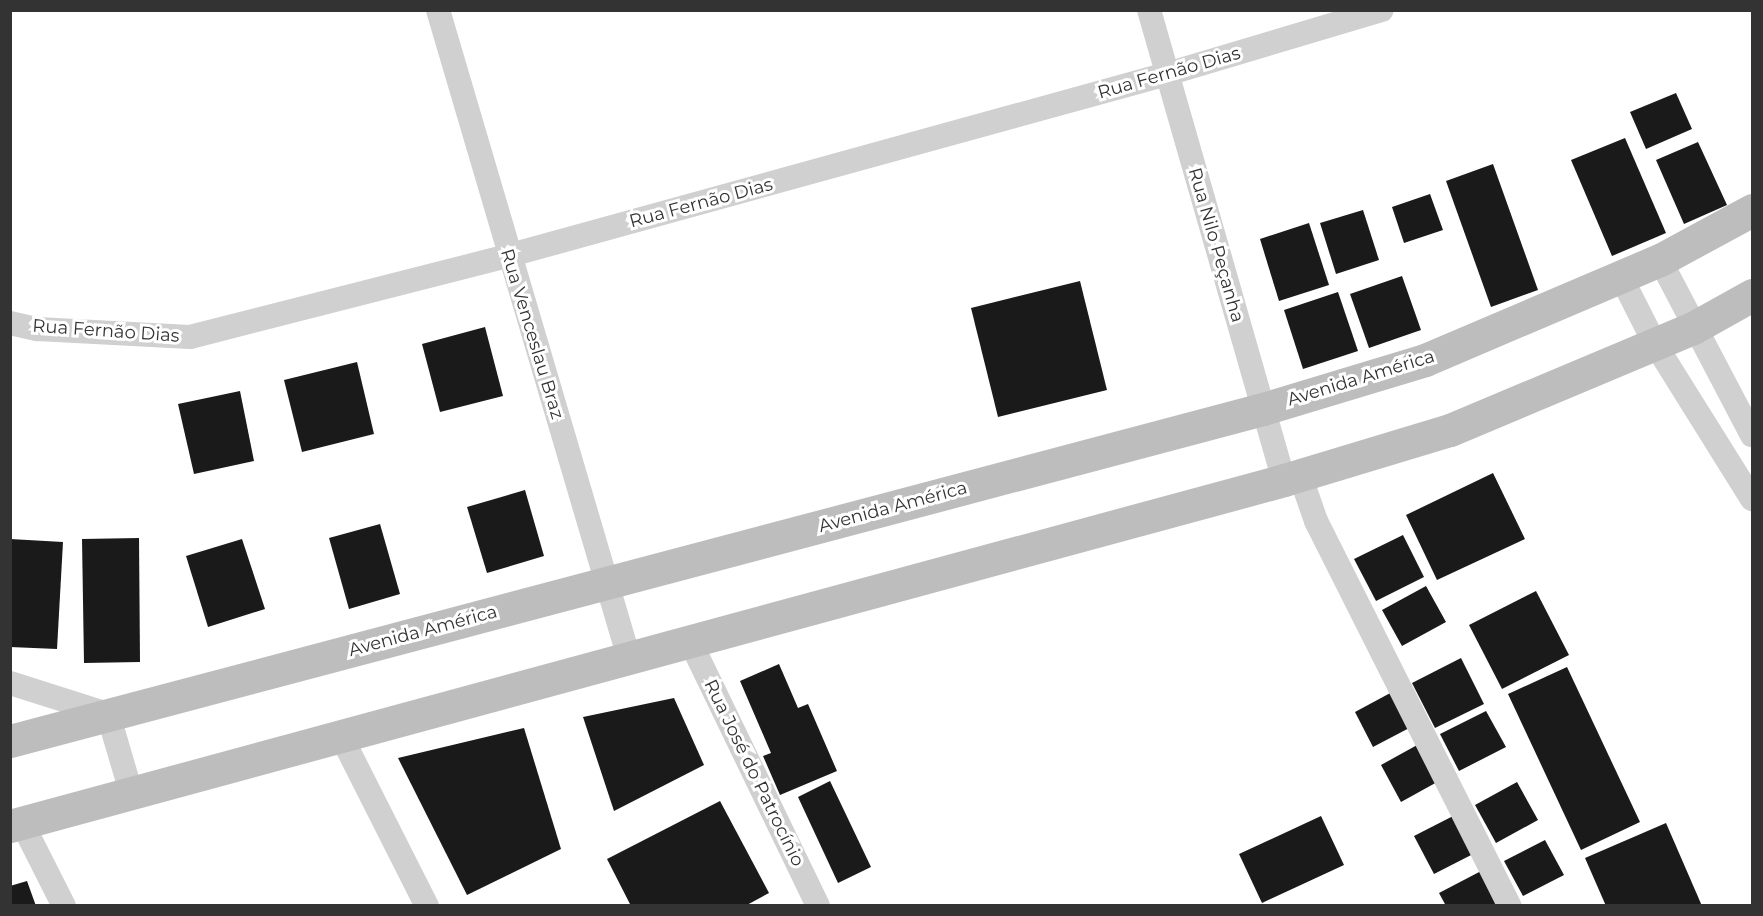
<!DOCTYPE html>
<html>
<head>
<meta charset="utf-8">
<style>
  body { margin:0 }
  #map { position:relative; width:1763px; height:916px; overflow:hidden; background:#fff; font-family:Montserrat,sans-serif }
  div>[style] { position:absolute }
  .building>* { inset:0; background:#1a1a1a }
  .street>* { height:24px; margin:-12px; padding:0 12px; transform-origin:12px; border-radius:12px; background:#d0d0d0 }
  .secondary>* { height:33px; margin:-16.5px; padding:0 16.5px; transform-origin:16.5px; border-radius:16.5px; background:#bdbdbd }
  span { translate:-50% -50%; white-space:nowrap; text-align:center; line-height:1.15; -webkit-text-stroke:6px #fff; paint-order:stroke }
  .street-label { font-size:18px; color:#333 }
  .frame { position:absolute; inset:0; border:12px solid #333; pointer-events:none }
</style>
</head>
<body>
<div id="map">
  <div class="building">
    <div style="clip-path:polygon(1676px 93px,1692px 129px,1646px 149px,1630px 112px)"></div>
    <div style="clip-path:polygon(1625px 138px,1666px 233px,1612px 256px,1571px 160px)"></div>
    <div style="clip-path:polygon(1698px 142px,1727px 205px,1684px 224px,1656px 160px)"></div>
    <div style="clip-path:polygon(1493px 164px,1538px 290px,1491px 307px,1446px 181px)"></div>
    <div style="clip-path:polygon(1430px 194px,1443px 230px,1404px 243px,1392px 207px)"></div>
    <div style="clip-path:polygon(1363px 210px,1379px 260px,1336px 274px,1320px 223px)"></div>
    <div style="clip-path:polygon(1309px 223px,1329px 285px,1279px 301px,1260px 239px)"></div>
    <div style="clip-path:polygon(1402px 276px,1421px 330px,1369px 348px,1350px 294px)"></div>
    <div style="clip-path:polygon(1080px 281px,1107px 390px,998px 417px,971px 308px)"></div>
    <div style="clip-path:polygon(1338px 292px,1358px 351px,1303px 369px,1284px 310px)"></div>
    <div style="clip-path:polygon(485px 327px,503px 396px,440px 412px,422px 344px)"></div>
    <div style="clip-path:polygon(357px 362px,374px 434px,302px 452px,284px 380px)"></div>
    <div style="clip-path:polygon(240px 391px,254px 461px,194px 474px,178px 404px)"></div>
    <div style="clip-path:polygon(1493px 473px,1525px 539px,1437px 580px,1406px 515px)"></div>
    <div style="clip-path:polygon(525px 490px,544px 556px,487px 573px,467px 507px)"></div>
    <div style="clip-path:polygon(380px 524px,400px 594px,349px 609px,329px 538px)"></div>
    <div style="clip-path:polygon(1403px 535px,1424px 577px,1376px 601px,1354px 559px)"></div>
    <div style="clip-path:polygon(139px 538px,140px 662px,84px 663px,82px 539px)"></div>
    <div style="clip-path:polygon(10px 539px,63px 542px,57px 649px,10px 647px)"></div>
    <div style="clip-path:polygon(242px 539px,265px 609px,208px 627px,186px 556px)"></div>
    <div style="clip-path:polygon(1426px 586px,1446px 622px,1402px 646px,1382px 610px)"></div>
    <div style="clip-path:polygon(1536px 591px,1569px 655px,1502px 689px,1469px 625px)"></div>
    <div style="clip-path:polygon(1461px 658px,1484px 704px,1435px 728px,1412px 683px)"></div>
    <div style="clip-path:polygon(779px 664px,798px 708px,808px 704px,837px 771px,780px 795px,763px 756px,771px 753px,740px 681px)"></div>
    <div style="clip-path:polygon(1567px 667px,1640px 822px,1581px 850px,1508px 694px)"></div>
    <div style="clip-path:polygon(1394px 691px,1413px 726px,1373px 747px,1355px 712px)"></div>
    <div style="clip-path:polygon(674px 698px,704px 765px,614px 811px,583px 717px)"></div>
    <div style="clip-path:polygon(1486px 711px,1506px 747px,1459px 771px,1440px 734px)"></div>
    <div style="clip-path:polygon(524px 728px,561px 849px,467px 895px,398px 758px)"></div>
    <div style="clip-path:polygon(1419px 744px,1439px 781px,1401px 802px,1381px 765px)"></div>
    <div style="clip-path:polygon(830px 781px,871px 867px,838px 883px,798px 797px)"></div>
    <div style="clip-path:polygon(1517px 782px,1538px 820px,1496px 843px,1475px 805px)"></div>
    <div style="clip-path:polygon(720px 801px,769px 893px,745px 906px,631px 906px,607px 859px)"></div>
    <div style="clip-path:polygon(1457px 814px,1477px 852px,1434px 874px,1414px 836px)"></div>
    <div style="clip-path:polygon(1321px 816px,1344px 865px,1262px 903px,1239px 854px)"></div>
    <div style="clip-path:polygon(1666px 823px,1702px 906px,1606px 906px,1585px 858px)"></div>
    <div style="clip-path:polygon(1545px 840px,1564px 875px,1523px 896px,1504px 861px)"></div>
    <div style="clip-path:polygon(1483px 870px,1501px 906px,1446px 906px,1439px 893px)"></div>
    <div style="clip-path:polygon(27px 881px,36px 906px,10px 906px,10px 886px)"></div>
  </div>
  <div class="street">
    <div style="left:438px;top:10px;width:676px;rotate:73.58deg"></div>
    <div style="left:1149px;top:10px;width:489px;rotate:74deg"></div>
    <div style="left:1660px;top:260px;width:198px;rotate:62.3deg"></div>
    <div style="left:1621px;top:277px;width:75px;rotate:63.1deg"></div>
    <div style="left:1655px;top:344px;width:183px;rotate:58deg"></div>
    <div style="left:10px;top:323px;width:28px;rotate:13deg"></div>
    <div style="left:37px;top:329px;width:153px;rotate:3deg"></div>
    <div style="left:190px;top:337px;width:327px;rotate:-14.3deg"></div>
    <div style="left:507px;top:256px;width:685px;rotate:-15.42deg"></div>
    <div style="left:1167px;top:74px;width:224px;rotate:-16.6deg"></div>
    <div style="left:1300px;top:475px;width:49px;rotate:70.8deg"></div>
    <div style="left:1316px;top:521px;width:431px;rotate:63.3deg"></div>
    <div style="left:690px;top:641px;width:294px;rotate:64.2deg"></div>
    <div style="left:10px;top:683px;width:103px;rotate:17.6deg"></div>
    <div style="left:108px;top:714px;width:81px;rotate:73.6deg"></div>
    <div style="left:340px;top:734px;width:193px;rotate:63.2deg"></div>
    <div style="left:22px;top:823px;width:93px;rotate:63.2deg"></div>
  </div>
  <div class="secondary">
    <div style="left:10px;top:741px;width:1296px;rotate:-14.84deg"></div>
    <div style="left:1263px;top:409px;width:169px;rotate:-16.8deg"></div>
    <div style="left:1425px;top:360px;width:255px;rotate:-23.1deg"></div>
    <div style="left:1660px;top:260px;width:105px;rotate:-28.5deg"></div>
    <div style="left:10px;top:826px;width:1320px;rotate:-15.19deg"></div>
    <div style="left:1284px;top:480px;width:173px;rotate:-16.8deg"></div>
    <div style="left:1450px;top:430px;width:264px;rotate:-22.8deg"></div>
    <div style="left:1693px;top:328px;width:68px;rotate:-29.2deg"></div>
  </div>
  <div class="street-label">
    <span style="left:1169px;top:73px;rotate:-16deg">Rua Fernão Dias</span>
    <span style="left:701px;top:203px;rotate:-15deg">Rua Fernão Dias</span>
    <span style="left:1216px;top:245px;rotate:74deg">Rua Nilo Peçanha</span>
    <span style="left:106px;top:331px;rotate:4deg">Rua Fernão Dias</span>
    <span style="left:532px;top:334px;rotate:73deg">Rua Venceslau Braz</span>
    <span style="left:1361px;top:378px;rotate:-17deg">Avenida América</span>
    <span style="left:893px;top:507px;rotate:-15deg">Avenida América</span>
    <span style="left:423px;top:631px;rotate:-15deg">Avenida América</span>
    <span style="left:754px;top:773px;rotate:64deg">Rua José do Patrocínio</span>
  </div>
  <div class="frame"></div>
</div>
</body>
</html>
